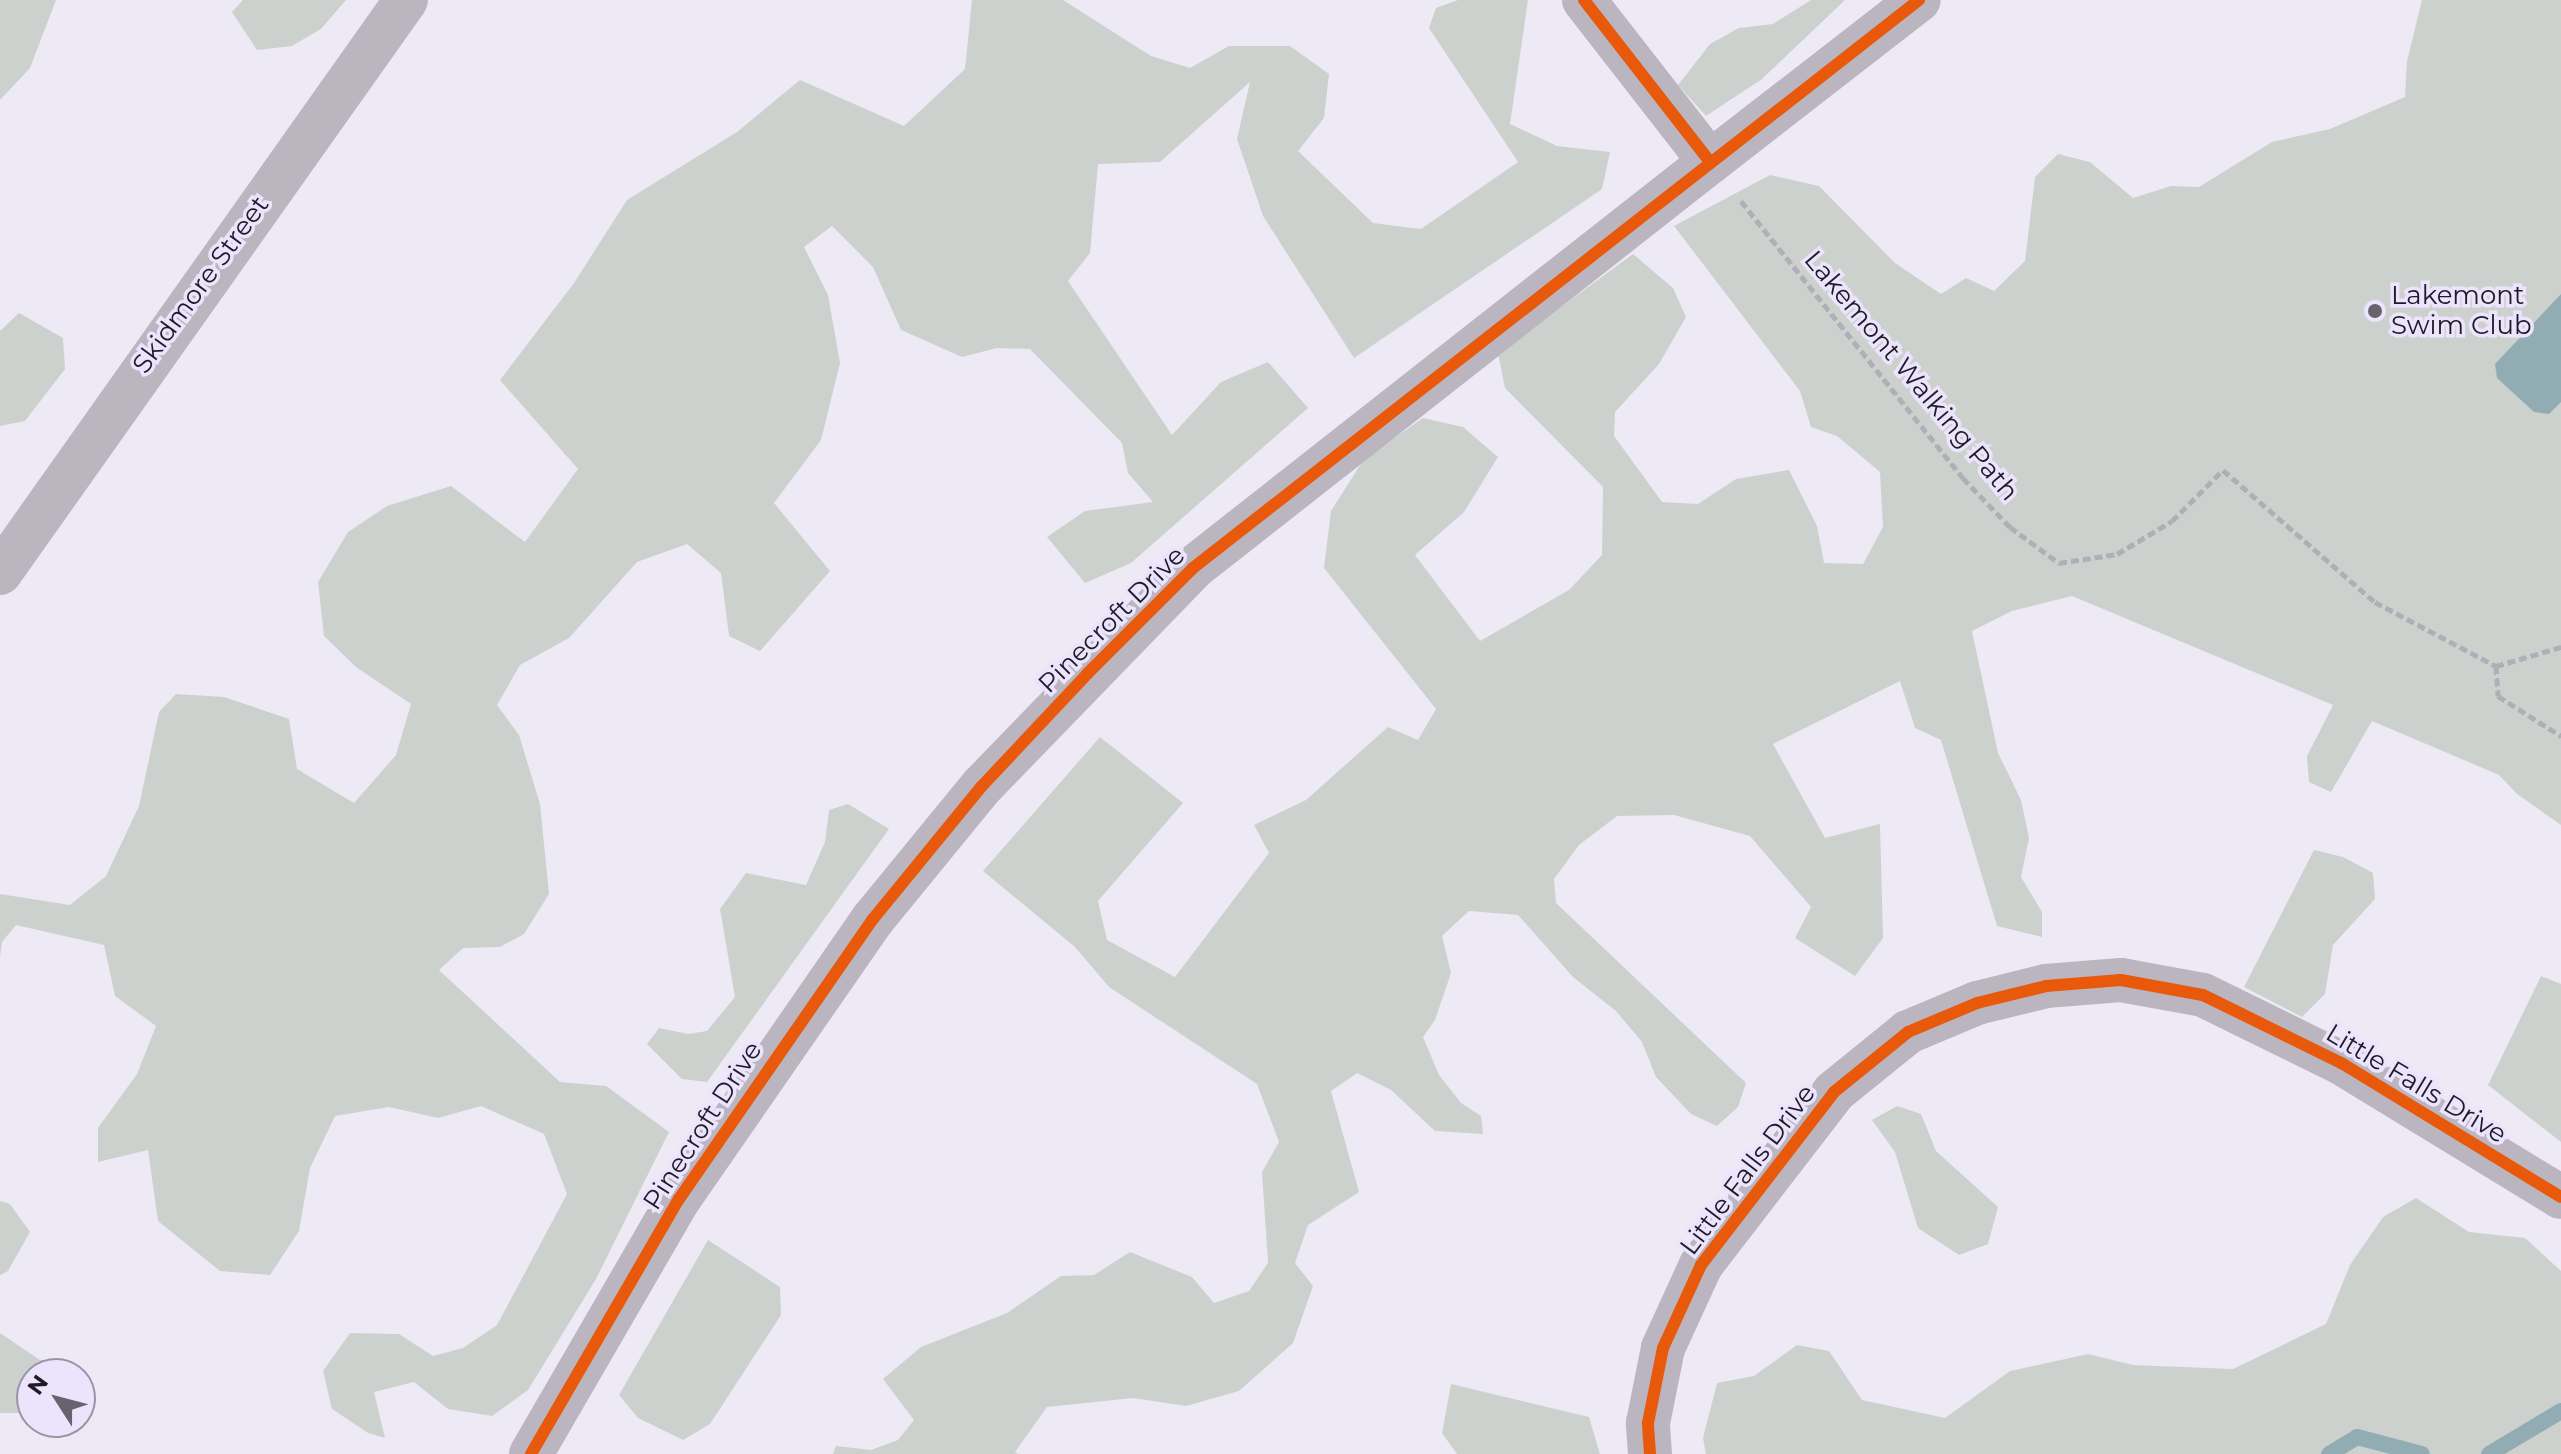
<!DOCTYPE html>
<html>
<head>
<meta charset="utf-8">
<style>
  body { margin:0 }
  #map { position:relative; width:2561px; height:1454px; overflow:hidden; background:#edeaf6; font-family:Montserrat,sans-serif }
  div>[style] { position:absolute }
  .green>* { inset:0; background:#ccd1cd }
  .water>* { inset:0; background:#92acb4 }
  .stream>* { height:16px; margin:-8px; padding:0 8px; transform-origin:8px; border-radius:8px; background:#92acb4 }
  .path>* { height:5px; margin-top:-2.5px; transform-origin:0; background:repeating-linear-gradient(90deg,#b2aeb8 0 8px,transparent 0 12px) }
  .minor>* { height:44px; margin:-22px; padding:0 22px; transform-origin:22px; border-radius:22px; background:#bbb5c0 }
  .tertiary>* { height:44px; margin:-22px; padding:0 22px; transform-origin:22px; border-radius:22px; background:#bbb5c0 }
  .cycleway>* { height:12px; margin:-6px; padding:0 6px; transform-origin:6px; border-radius:6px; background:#e8590c }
  .dots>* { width:22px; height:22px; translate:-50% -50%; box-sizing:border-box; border:4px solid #ebe4fc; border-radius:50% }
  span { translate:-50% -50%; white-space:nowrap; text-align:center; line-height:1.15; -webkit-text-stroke:7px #ebe4fc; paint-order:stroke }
  .street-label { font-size:26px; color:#1e1b26 }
  .poi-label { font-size:26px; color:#1e1b26 }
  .left { translate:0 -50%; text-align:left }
  .north { position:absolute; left:16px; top:1358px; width:80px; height:80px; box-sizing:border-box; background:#ebe4fc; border:2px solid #9994a6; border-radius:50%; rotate:306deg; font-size:22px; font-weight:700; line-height:32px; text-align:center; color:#1e1b26 }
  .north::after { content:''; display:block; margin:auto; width:28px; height:36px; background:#66636f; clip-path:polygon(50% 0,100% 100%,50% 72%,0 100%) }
</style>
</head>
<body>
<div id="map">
  <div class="green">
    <div style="clip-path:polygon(0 0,56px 0,30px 68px,0 100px)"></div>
    <div style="clip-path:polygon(243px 0,346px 0,321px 29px,292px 46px,257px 50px,232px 12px)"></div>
    <div style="clip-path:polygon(972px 0,1063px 0,1151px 56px,1190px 68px,1229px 46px,1290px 46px,1329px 74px,1324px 118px,1298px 151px,1373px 223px,1421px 229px,1518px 162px,1429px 28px,1436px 8px,1458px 0,1528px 0,1510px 124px,1557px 146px,1610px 152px,1602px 189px,1354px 358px,1263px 216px,1237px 139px,1250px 82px,1160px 162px,1098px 164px,1090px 253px,1068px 281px,1172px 435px,1221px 382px,1268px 362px,1308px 408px,1131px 563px,1085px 583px,1047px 537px,1085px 511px,1153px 502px,1128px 473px,1122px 443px,1030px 349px,997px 348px,962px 357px,901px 330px,873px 267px,832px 226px,804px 247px,828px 295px,840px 363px,821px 440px,774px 503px,830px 571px,760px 651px,729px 636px,721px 573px,687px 544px,637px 562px,569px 638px,520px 665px,497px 705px,519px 735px,540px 804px,549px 894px,524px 934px,500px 947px,463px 948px,439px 970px,560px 1082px,606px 1086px,669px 1132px,596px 1279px,528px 1390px,492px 1416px,448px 1409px,414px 1382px,374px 1392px,385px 1438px,368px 1433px,332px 1409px,323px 1371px,350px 1333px,399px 1334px,433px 1356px,463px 1348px,497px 1325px,567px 1194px,544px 1134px,481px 1106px,438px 1118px,389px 1107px,335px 1116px,310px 1168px,299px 1231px,270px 1275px,220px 1271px,158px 1221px,148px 1150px,98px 1162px,98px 1128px,137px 1074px,156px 1026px,115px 996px,104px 945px,16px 925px,2px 942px,0 957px,0 894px,70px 905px,106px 876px,139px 806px,159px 712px,176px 694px,224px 697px,289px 719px,297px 769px,354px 803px,396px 755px,411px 704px,356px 667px,324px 636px,318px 582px,348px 532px,387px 506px,451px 486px,525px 542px,578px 469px,500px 380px,574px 283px,627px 200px,737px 132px,800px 80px,904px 126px,965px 69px)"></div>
    <div style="clip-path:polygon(1811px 0,1845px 0,1762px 79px,1706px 116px,1678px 85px,1710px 44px,1739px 28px,1773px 24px)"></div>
    <div style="clip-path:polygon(2422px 0,2561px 0,2561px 825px,2517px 794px,2499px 775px,2372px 721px,2331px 792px,2309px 782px,2307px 756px,2333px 705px,2072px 596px,2012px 611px,1972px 631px,1998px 753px,2021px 800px,2029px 838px,2021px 877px,2042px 912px,2042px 937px,1997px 926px,1941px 740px,1915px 728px,1900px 681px,1773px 744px,1825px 838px,1880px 824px,1883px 938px,1855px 976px,1795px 938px,1811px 907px,1750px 836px,1674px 815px,1617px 816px,1579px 845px,1554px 879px,1556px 903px,1746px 1083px,1738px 1107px,1717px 1126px,1691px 1114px,1656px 1077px,1642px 1042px,1616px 1011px,1573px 977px,1518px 915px,1469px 911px,1442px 936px,1451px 973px,1435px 1020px,1423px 1037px,1439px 1075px,1461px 1103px,1481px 1116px,1483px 1134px,1435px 1131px,1391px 1090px,1357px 1073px,1331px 1091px,1359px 1192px,1308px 1225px,1295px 1263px,1313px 1286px,1293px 1343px,1239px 1391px,1186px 1406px,1133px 1398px,1047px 1407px,1015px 1452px,1018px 1454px,833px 1454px,836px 1446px,871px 1450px,898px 1440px,914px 1420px,883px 1379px,921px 1347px,1007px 1313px,1061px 1276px,1094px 1275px,1130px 1252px,1192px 1277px,1214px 1303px,1249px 1291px,1268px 1263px,1262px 1172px,1279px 1142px,1257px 1084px,1109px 987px,1075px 947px,983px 871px,1100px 737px,1183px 803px,1098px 901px,1107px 940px,1175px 977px,1269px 853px,1254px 825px,1306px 800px,1388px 727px,1418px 740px,1436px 709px,1324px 568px,1331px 511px,1364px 459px,1423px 418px,1463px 427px,1498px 457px,1464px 512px,1415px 555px,1480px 641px,1569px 590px,1602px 555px,1603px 487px,1505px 388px,1498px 353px,1633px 254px,1673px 288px,1686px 317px,1659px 364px,1615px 412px,1614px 436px,1662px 502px,1698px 504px,1736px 479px,1789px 470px,1817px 526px,1824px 563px,1863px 564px,1883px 527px,1880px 472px,1837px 436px,1811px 427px,1800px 391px,1674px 226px,1770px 175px,1819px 186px,1895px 263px,1941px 294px,1966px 278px,1994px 291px,2025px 261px,2035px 177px,2058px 154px,2090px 162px,2133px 198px,2171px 186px,2199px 187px,2272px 142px,2330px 129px,2405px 97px,2407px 61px)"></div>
    <div style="clip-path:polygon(19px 313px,63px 338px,65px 369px,25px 421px,0 426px,0 331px)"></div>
    <div style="clip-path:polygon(848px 804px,889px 829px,707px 1082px,682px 1079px,647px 1044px,659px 1028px,688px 1034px,707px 1031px,735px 997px,720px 909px,746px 873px,806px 885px,825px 842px,829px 810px)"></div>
    <div style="clip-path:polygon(2314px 850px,2343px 857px,2373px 873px,2375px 899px,2333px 945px,2325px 994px,2302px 1017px,2244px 987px)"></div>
    <div style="clip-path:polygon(2541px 976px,2561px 984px,2561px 1142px,2488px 1085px)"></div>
    <div style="clip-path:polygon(1897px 1106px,1921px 1114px,1936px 1151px,1998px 1207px,1988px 1244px,1959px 1255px,1918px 1228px,1895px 1152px,1872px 1120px)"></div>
    <div style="clip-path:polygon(2416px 1198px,2469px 1232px,2525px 1238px,2561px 1271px,2561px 1454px,1706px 1454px,1703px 1438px,1717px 1383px,1754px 1376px,1797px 1345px,1829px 1351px,1862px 1400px,1945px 1418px,2010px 1371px,2088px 1354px,2133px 1365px,2233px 1369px,2326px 1324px,2350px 1265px,2383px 1217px)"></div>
    <div style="clip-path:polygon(0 1201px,10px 1204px,30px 1232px,8px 1271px,0 1275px)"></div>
    <div style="clip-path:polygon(708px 1240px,780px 1287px,781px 1315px,710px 1424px,683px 1440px,638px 1418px,619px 1395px)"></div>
    <div style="clip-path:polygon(0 1333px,40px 1360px,73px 1362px,77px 1374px,32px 1374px,32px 1413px,0 1413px)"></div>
    <div style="clip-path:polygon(1451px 1384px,1589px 1417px,1600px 1454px,1457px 1454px,1442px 1433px)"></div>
  </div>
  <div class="water">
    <div style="clip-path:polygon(2561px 294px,2561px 402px,2549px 414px,2534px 412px,2497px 378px,2495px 364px)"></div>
  </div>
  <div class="stream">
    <div style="left:2329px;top:1454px;width:33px;rotate:-31deg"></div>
    <div style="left:2357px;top:1437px;width:67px;rotate:14.7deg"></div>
    <div style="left:2489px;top:1454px;width:84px;rotate:-30.8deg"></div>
  </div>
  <div class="path">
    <div style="left:1741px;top:201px;width:355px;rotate:51.3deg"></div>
    <div style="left:1963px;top:478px;width:68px;rotate:46.2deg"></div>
    <div style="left:2010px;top:527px;width:61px;rotate:36.3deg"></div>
    <div style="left:2059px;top:563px;width:59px;rotate:-8.8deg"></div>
    <div style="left:2117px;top:554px;width:64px;rotate:-31deg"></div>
    <div style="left:2172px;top:521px;width:72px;rotate:-45deg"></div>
    <div style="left:2223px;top:470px;width:201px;rotate:41deg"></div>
    <div style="left:2375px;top:602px;width:137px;rotate:27.9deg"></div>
    <div style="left:2496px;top:666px;width:68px;rotate:-16.3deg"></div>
    <div style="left:2496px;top:666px;width:30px;rotate:86deg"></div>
    <div style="left:2498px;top:696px;width:75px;rotate:32.4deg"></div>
  </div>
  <div class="minor">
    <div style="left:1710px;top:162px;width:264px;rotate:-37.8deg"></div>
    <div style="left:0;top:573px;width:702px;rotate:-54.68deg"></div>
    <div style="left:1650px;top:1454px;width:31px;rotate:-94deg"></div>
    <div style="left:1648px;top:1423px;width:76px;rotate:-78.7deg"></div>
    <div style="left:1663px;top:1348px;width:91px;rotate:-65.4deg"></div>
    <div style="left:1701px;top:1265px;width:218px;rotate:-52.4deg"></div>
    <div style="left:1834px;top:1092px;width:95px;rotate:-39deg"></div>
    <div style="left:1908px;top:1032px;width:75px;rotate:-22.8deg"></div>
    <div style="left:1977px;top:1003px;width:71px;rotate:-13.8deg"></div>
    <div style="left:2046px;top:986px;width:75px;rotate:-4.6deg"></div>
    <div style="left:2121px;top:980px;width:83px;rotate:10.4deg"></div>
    <div style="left:2203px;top:995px;width:156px;rotate:26.2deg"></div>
    <div style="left:2343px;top:1064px;width:255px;rotate:31.4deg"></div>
  </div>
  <div class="tertiary">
    <div style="left:531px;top:1454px;width:295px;rotate:-59.9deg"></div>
    <div style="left:679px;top:1199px;width:341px;rotate:-55.3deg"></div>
    <div style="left:873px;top:919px;width:172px;rotate:-50.7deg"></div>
    <div style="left:982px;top:786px;width:303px;rotate:-45.9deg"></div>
    <div style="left:1193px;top:568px;width:657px;rotate:-38.14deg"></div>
    <div style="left:1710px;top:162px;width:205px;rotate:-127.9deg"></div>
  </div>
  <div class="cycleway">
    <div style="left:1584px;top:0;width:205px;rotate:52.1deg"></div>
    <div style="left:531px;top:1454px;width:295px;rotate:-59.9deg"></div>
    <div style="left:679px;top:1199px;width:341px;rotate:-55.3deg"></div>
    <div style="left:873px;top:919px;width:172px;rotate:-50.7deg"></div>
    <div style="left:982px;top:786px;width:154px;rotate:-46.8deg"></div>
    <div style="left:1087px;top:674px;width:150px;rotate:-45deg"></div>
    <div style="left:1193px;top:568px;width:922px;rotate:-38.04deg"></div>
    <div style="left:1650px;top:1454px;width:31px;rotate:-94deg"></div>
    <div style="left:1648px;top:1423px;width:76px;rotate:-78.7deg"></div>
    <div style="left:1663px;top:1348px;width:91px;rotate:-65.4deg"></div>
    <div style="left:1701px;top:1265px;width:218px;rotate:-52.4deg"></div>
    <div style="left:1834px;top:1092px;width:95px;rotate:-39deg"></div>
    <div style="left:1908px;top:1032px;width:75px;rotate:-22.8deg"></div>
    <div style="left:1977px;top:1003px;width:71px;rotate:-13.8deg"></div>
    <div style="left:2046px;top:986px;width:75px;rotate:-4.6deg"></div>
    <div style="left:2121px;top:980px;width:83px;rotate:10.4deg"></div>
    <div style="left:2203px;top:995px;width:156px;rotate:26.2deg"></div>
    <div style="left:2343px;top:1064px;width:255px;rotate:31.4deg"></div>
  </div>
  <div class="dots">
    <div style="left:2375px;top:311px;background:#66636f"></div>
  </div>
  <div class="street-label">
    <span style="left:201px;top:285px;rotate:-54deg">Skidmore Street</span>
    <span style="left:1911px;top:376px;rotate:50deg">Lakemont Walking Path</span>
    <span style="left:1112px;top:620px;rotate:-45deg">Pinecroft Drive</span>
    <span style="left:2416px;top:1084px;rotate:31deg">Little Falls Drive</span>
    <span style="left:703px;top:1126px;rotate:-57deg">Pinecroft Drive</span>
    <span style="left:1748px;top:1170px;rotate:-53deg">Little Falls Drive</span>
  </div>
  <div class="poi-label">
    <span class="left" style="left:2391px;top:311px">Lakemont<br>Swim Club</span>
  </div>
  <div class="north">N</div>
</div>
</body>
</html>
